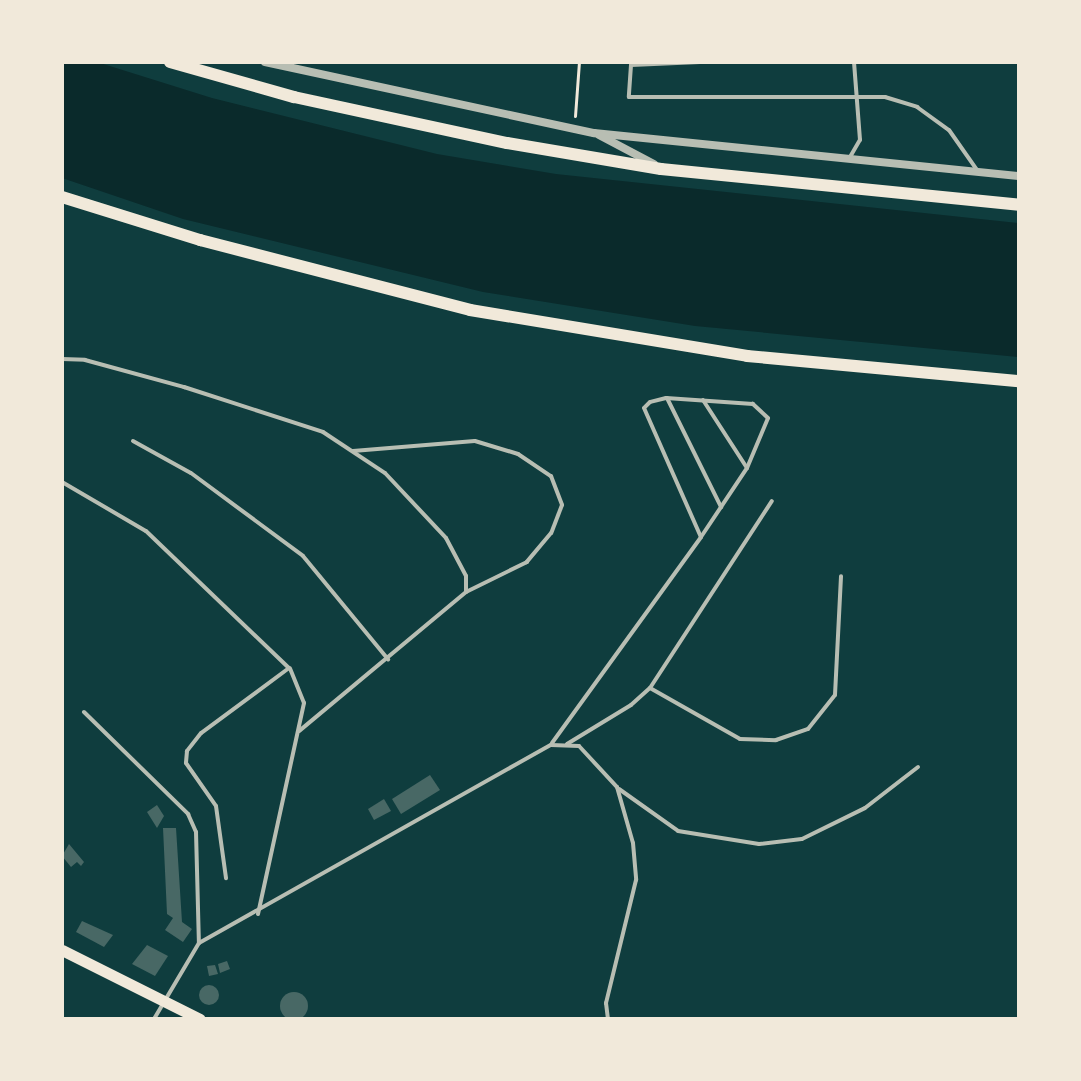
<!DOCTYPE html>
<html>
<head>
<meta charset="utf-8">
<style>
  body { margin:0 }
  #map { position:relative; width:1081px; height:1081px; overflow:hidden; background:#0f3d3e; font-family:"PT Serif",serif }
  div>[style] { position:absolute }
  .water>* { inset:0; background:#0a2a2b }
  .building>* { inset:0; background:#486865 }
  .round { border-radius:50% }
  .path>* { height:3px; margin:-1.5px; padding:0 1.5px; transform-origin:1.5px; border-radius:1.5px; background:#f1e9da }
  .service>* { height:4px; margin:-2px; padding:0 2px; transform-origin:2px; border-radius:2px; background:#b8beb3 }
  .minor>* { height:8px; margin:-4px; padding:0 4px; transform-origin:4px; border-radius:4px; background:#b8beb3 }
  .secondary>* { height:11px; margin:-5.5px; padding:0 5.5px; transform-origin:5.5px; border-radius:5.5px; background:#f1e9da }
  .trunk>* { height:12px; margin:-6px; padding:0 6px; transform-origin:6px; border-radius:6px; background:#f1e9da }
  span { translate:-50% -50%; white-space:nowrap; text-align:center; line-height:1.15; -webkit-text-stroke:7px #f1e9da; paint-order:stroke }
  .frame { position:absolute; inset:0; border:64px solid #f1e9da; pointer-events:none }
</style>
</head>
<body>
<div id="map">
  <div class="water">
    <div style="clip-path:polygon(62px 62px,97px 62px,212px 98px,437px 154px,556px 174px,1019px 223px,1019px 357px,695px 326px,483px 292px,183px 219px,62px 178px)"></div>
  </div>
  <div class="building">
    <div style="clip-path:polygon(430px 775px,440px 790px,401px 814px,392px 799px)"></div>
    <div style="clip-path:polygon(384px 799px,391px 811px,374px 820px,368px 809px)"></div>
    <div style="clip-path:polygon(157px 805px,164px 816px,157px 828px,147px 812px)"></div>
    <div style="clip-path:polygon(163px 828px,176px 828px,182px 922px,192px 929px,183px 942px,165px 930px,173px 918px,167px 914px)"></div>
    <div style="clip-path:polygon(69px 844px,84px 862px,81px 866px,77px 862px,71px 867px,62px 856px)"></div>
    <div style="clip-path:polygon(82px 921px,113px 935px,104px 947px,76px 932px)"></div>
    <div style="clip-path:polygon(147px 945px,168px 956px,155px 976px,132px 964px)"></div>
    <div style="clip-path:polygon(227px 961px,230px 969px,220px 973px,218px 964px)"></div>
    <div style="clip-path:polygon(215px 965px,218px 974px,209px 976px,207px 966px)"></div>
    <div class="round" style="left:199px;top:985px;width:20px;height:20px"></div>
    <div class="round" style="left:280px;top:992px;width:28px;height:28px"></div>
  </div>
  <div class="path">
    <div style="left:575px;top:116px;width:54px;rotate:-85.8deg"></div>
  </div>
  <div class="service">
    <div style="left:700px;top:62px;width:69px;rotate:177.5deg"></div>
    <div style="left:631px;top:65px;width:32px;rotate:94deg"></div>
    <div style="left:629px;top:97px;width:256px"></div>
    <div style="left:885px;top:97px;width:34px;rotate:17deg"></div>
    <div style="left:917px;top:107px;width:39px;rotate:36deg"></div>
    <div style="left:949px;top:130px;width:49px;rotate:55deg"></div>
    <div style="left:850px;top:157px;width:20px;rotate:-60deg"></div>
    <div style="left:860px;top:140px;width:78px;rotate:-94.4deg"></div>
    <div style="left:62px;top:359px;width:23px;rotate:2deg"></div>
    <div style="left:85px;top:360px;width:103px;rotate:15.3deg"></div>
    <div style="left:184px;top:387px;width:146px;rotate:17.9deg"></div>
    <div style="left:323px;top:432px;width:74px;rotate:33.5deg"></div>
    <div style="left:385px;top:473px;width:89px;rotate:46.8deg"></div>
    <div style="left:446px;top:538px;width:43px;rotate:62.2deg"></div>
    <div style="left:466px;top:576px;width:16px;rotate:90deg"></div>
    <div style="left:466px;top:592px;width:217px;rotate:140.2deg"></div>
    <div style="left:667px;top:398px;width:122px;rotate:63.6deg"></div>
    <div style="left:703px;top:400px;width:81px;rotate:57.1deg"></div>
    <div style="left:133px;top:441px;width:66px;rotate:28.9deg"></div>
    <div style="left:191px;top:473px;width:139px;rotate:36.5deg"></div>
    <div style="left:303px;top:556px;width:134px;rotate:50.5deg"></div>
    <div style="left:353px;top:451px;width:122px;rotate:-4.7deg"></div>
    <div style="left:475px;top:441px;width:45px;rotate:16.8deg"></div>
    <div style="left:518px;top:454px;width:40px;rotate:34deg"></div>
    <div style="left:551px;top:476px;width:31px;rotate:69deg"></div>
    <div style="left:562px;top:505px;width:30px;rotate:111deg"></div>
    <div style="left:551px;top:533px;width:38px;rotate:130deg"></div>
    <div style="left:527px;top:562px;width:68px;rotate:153.8deg"></div>
    <div style="left:62px;top:482px;width:97px;rotate:30.3deg"></div>
    <div style="left:146px;top:531px;width:198px;rotate:43.8deg"></div>
    <div style="left:289px;top:668px;width:109px;rotate:143.5deg"></div>
    <div style="left:201px;top:733px;width:23px;rotate:128deg"></div>
    <div style="left:187px;top:751px;width:12px;rotate:95deg"></div>
    <div style="left:186px;top:763px;width:52px;rotate:55.1deg"></div>
    <div style="left:216px;top:806px;width:73px;rotate:82.1deg"></div>
    <div style="left:650px;top:688px;width:103px;rotate:29.5deg"></div>
    <div style="left:740px;top:739px;width:36px;rotate:2deg"></div>
    <div style="left:776px;top:740px;width:34px;rotate:-19deg"></div>
    <div style="left:808px;top:729px;width:43px;rotate:-51.5deg"></div>
    <div style="left:835px;top:695px;width:119px;rotate:-87.1deg"></div>
    <div style="left:84px;top:712px;width:146px;rotate:44.4deg"></div>
    <div style="left:188px;top:814px;width:20px;rotate:66deg"></div>
    <div style="left:196px;top:832px;width:111px;rotate:88.5deg"></div>
    <div style="left:552px;top:743px;width:254px;rotate:-54.1deg"></div>
    <div style="left:701px;top:537px;width:83px;rotate:-56.3deg"></div>
    <div style="left:747px;top:468px;width:54px;rotate:-67.2deg"></div>
    <div style="left:768px;top:418px;width:21px;rotate:-137deg"></div>
    <div style="left:753px;top:404px;width:87px;rotate:-176.1deg"></div>
    <div style="left:666px;top:398px;width:16px;rotate:166deg"></div>
    <div style="left:650px;top:402px;width:8px;rotate:135deg"></div>
    <div style="left:644px;top:408px;width:141px;rotate:66.2deg"></div>
    <div style="left:567px;top:744px;width:75px;rotate:-31.4deg"></div>
    <div style="left:631px;top:705px;width:25px;rotate:-42deg"></div>
    <div style="left:650px;top:688px;width:223px;rotate:-56.9deg"></div>
    <div style="left:619px;top:789px;width:72px;rotate:35.4deg"></div>
    <div style="left:678px;top:831px;width:82px;rotate:9.1deg"></div>
    <div style="left:759px;top:844px;width:43px;rotate:-6.6deg"></div>
    <div style="left:802px;top:839px;width:70px;rotate:-26.2deg"></div>
    <div style="left:865px;top:808px;width:67px;rotate:-37.7deg"></div>
    <div style="left:258px;top:914px;width:216px;rotate:-77.7deg"></div>
    <div style="left:304px;top:703px;width:37px;rotate:-112deg"></div>
    <div style="left:154px;top:1019px;width:88px;rotate:-59.4deg"></div>
    <div style="left:199px;top:943px;width:404px;rotate:-29.4deg"></div>
    <div style="left:551px;top:745px;width:28px;rotate:2deg"></div>
    <div style="left:579px;top:746px;width:56px;rotate:47.2deg"></div>
    <div style="left:617px;top:787px;width:58px;rotate:74.1deg"></div>
    <div style="left:633px;top:843px;width:37px;rotate:85deg"></div>
    <div style="left:636px;top:880px;width:127px;rotate:103.7deg"></div>
    <div style="left:606px;top:1003px;width:16px;rotate:83deg"></div>
  </div>
  <div class="minor">
    <div style="left:265px;top:62px;width:337px;rotate:12.2deg"></div>
    <div style="left:594px;top:133px;width:427px;rotate:5.8deg"></div>
    <div style="left:599px;top:135px;width:62px;rotate:27.8deg"></div>
  </div>
  <div class="secondary">
    <div style="left:62px;top:950px;width:154px;rotate:26.6deg"></div>
  </div>
  <div class="trunk">
    <div style="left:170px;top:62px;width:129px;rotate:15.8deg"></div>
    <div style="left:294px;top:97px;width:218px;rotate:12.2deg"></div>
    <div style="left:507px;top:143px;width:156px;rotate:9.6deg"></div>
    <div style="left:661px;top:169px;width:360px;rotate:5.7deg"></div>
    <div style="left:62px;top:197px;width:145px;rotate:17.3deg"></div>
    <div style="left:200px;top:240px;width:279px;rotate:14.5deg"></div>
    <div style="left:470px;top:310px;width:281px;rotate:9.4deg"></div>
    <div style="left:747px;top:356px;width:273px;rotate:5.3deg"></div>
  </div>
  <div class="frame"></div>
</div>
</body>
</html>
